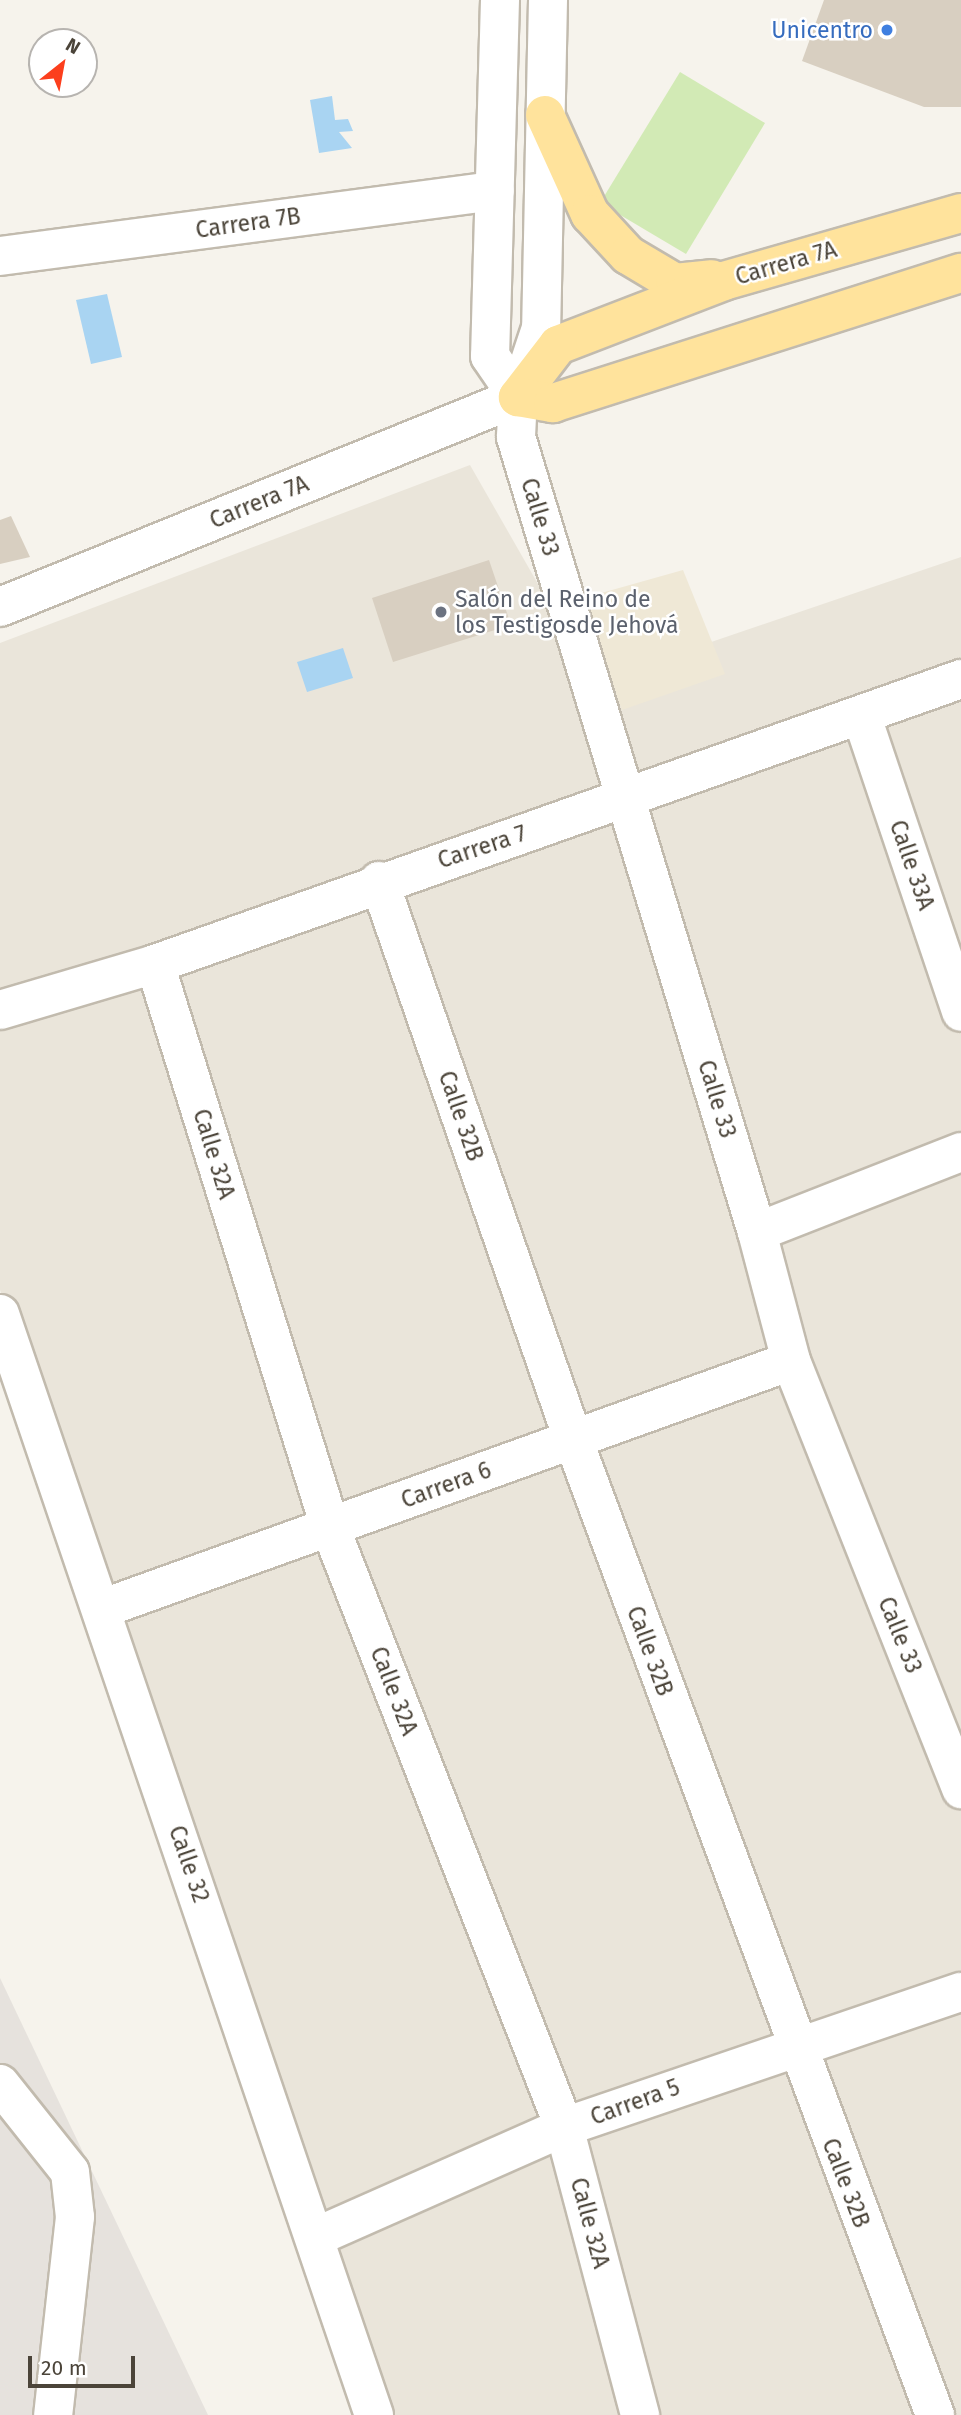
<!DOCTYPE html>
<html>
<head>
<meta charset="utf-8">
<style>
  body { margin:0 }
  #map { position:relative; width:961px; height:2415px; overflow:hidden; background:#f6f3ec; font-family:"Fira Sans",sans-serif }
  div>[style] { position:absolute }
  .residential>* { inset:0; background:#eae5da }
  .industrial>* { inset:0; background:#e6e2dd }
  .education>* { inset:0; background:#efe8d6 }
  .green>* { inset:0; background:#d2eab5 }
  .water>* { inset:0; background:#a9d4f2 }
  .building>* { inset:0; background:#d8cfc1 }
  .roads { filter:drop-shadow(2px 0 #c2bbae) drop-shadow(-2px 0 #c2bbae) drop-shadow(0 2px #c2bbae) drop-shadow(0 -2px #c2bbae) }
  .minor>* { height:38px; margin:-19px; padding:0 19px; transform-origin:19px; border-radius:19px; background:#fff }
  .major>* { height:38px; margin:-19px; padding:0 19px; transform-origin:19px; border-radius:19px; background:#ffe39c }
  .dots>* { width:19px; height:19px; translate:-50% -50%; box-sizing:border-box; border:4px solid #fff; border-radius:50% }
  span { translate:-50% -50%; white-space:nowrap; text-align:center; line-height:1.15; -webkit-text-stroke:5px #fff; paint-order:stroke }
  .shop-label { font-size:23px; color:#366cbe }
  .right { translate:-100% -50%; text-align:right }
  .street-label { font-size:23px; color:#4b4439 }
  .worship-label { font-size:23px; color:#5b616d }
  .left { translate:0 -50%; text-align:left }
  .north { position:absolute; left:28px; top:28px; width:70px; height:70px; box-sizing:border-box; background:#fff; border:2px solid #b7b4b0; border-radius:50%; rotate:31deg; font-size:19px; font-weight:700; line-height:28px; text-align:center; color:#4b4439 }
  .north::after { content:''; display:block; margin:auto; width:24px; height:32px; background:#fc3f1d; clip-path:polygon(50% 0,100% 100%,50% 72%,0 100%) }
  .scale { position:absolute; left:28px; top:2356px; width:107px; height:32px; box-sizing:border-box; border:4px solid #4b4439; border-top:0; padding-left:9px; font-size:21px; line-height:24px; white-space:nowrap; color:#4b4439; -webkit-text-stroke:5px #fff; paint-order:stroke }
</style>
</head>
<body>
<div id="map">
  <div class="residential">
    <div style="clip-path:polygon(470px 465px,594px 682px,961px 557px,961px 2415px,393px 2415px,0 1290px,0 643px)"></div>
  </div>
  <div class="industrial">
    <div style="clip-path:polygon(0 1978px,208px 2415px,0 2415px)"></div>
  </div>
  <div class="education">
    <div style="clip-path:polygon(683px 570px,725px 674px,622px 710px,580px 599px)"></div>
  </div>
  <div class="green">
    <div style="clip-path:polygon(680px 72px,765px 123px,686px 254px,600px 203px)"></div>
  </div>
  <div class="water">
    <div style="clip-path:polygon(332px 96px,335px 120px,348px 119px,353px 131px,339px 132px,352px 148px,319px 153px,310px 100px)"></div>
    <div style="clip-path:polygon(107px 294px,122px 357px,91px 364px,76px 300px)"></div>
    <div style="clip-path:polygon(343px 648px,353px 678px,307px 692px,297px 662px)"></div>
  </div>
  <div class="building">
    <div style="clip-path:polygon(824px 0,961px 0,961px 107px,924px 107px,802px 61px)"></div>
    <div style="clip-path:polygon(11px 516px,30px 557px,0 564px,0 520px)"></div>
    <div style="clip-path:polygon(489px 560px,511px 625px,393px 662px,372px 598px)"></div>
  </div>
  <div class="roads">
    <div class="minor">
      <div style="left:500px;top:0;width:356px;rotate:91.6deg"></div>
      <div style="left:490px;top:356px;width:50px;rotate:55.7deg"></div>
      <div style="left:548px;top:0;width:328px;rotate:91.2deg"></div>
      <div style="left:541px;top:328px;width:73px;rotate:108.4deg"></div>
      <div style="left:518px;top:397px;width:40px;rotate:92.9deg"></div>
      <div style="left:516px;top:437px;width:831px;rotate:73.14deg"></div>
      <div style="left:757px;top:1232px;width:133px;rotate:75.2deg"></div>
      <div style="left:791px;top:1361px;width:461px;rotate:68.3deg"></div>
      <div style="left:0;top:256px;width:499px;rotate:-7.5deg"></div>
      <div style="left:0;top:607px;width:559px;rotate:-22.07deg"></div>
      <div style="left:862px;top:717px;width:311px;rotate:71.4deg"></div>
      <div style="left:379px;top:881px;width:591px;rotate:70.83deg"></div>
      <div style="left:573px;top:1439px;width:1041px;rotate:69.65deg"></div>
      <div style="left:155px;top:964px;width:590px;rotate:72.73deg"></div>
      <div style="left:330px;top:1527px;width:644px;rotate:68.69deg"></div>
      <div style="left:564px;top:2127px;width:298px;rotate:75.2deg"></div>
      <div style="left:0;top:1010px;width:162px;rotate:-16.5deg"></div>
      <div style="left:155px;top:964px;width:855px;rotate:-19.47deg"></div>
      <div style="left:757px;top:1232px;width:219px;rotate:-21.4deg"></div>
      <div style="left:0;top:1314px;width:1163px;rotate:71.24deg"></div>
      <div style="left:101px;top:1609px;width:733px;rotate:-19.77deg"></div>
      <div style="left:0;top:2084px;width:112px;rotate:51.5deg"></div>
      <div style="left:70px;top:2172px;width:45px;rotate:83.7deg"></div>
      <div style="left:75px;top:2217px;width:199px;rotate:96.3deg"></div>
      <div style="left:318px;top:2236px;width:269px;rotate:-23.9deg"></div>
      <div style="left:564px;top:2127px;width:419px;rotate:-18.8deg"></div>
    </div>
    <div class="major">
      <div style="left:545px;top:115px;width:109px;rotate:65.6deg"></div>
      <div style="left:590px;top:214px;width:56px;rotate:47.2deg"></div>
      <div style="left:628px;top:255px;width:55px;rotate:30.8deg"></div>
      <div style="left:675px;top:283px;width:37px;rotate:-6deg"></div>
      <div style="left:961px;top:213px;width:247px;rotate:164deg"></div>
      <div style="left:724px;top:281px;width:178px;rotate:158.9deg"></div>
      <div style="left:558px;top:345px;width:66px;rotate:127.6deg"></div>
      <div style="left:518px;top:397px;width:36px;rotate:10deg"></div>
      <div style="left:553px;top:403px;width:428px;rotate:-17.7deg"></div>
    </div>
  </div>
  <div class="dots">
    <div style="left:887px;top:30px;background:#3f7fe0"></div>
    <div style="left:441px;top:612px;background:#6b7280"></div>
  </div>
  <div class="shop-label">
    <span class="right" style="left:873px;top:30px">Unicentro</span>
  </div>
  <div class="street-label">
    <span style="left:248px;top:223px;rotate:-8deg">Carrera 7B</span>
    <span style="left:786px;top:263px;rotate:-16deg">Carrera 7A</span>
    <span style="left:259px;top:502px;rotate:-22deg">Carrera 7A</span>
    <span style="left:540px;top:517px;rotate:73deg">Calle 33</span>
    <span style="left:482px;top:847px;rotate:-18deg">Carrera 7</span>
    <span style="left:912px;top:865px;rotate:71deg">Calle 33A</span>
    <span style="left:717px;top:1099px;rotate:73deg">Calle 33</span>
    <span style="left:461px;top:1116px;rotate:71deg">Calle 32B</span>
    <span style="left:214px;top:1154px;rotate:73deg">Calle 32A</span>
    <span style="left:446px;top:1485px;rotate:-20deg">Carrera 6</span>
    <span style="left:900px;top:1635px;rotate:68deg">Calle 33</span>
    <span style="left:650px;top:1651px;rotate:70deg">Calle 32B</span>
    <span style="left:394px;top:1691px;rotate:69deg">Calle 32A</span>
    <span style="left:189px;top:1864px;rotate:71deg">Calle 32</span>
    <span style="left:635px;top:2102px;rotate:-20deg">Carrera 5</span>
    <span style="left:846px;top:2183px;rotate:69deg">Calle 32B</span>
    <span style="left:590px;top:2223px;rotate:75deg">Calle 32A</span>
  </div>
  <div class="worship-label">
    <span class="left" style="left:455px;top:612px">Salón del Reino de<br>los Testigosde Jehová</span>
  </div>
  <div class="north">N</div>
  <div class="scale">20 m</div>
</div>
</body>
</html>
